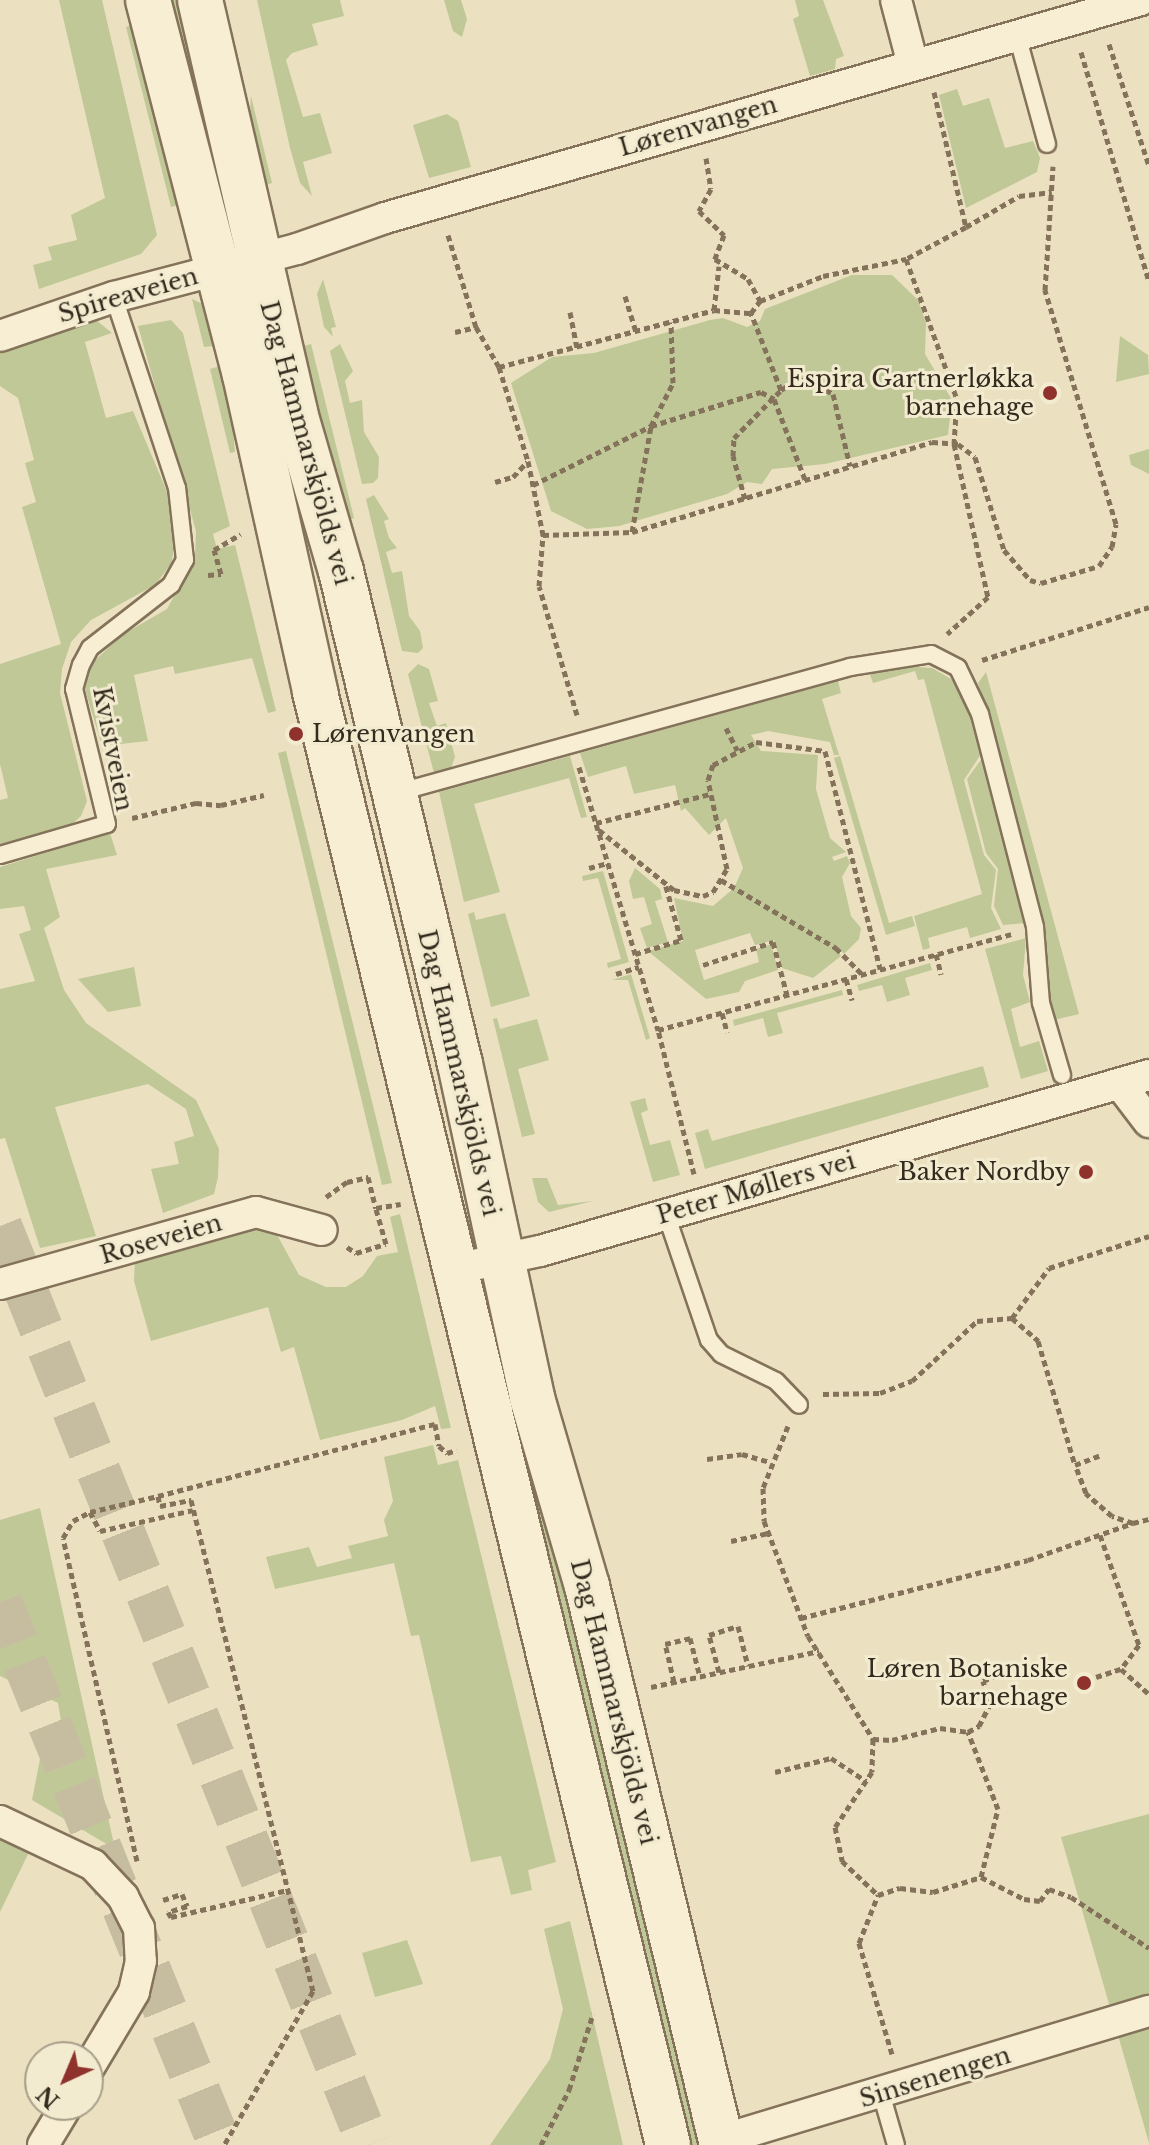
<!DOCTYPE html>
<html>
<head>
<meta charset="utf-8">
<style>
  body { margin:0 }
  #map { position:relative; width:1149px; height:2145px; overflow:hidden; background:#ebe1c1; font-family:"Libre Baskerville",serif }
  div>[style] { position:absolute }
  .green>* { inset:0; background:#bfc896 }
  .highway-tunnel>* { height:44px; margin-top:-22px; transform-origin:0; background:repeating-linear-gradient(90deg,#c6bca0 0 44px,transparent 0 66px) }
  .path>* { height:5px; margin-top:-2.5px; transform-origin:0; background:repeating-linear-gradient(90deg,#84735a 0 6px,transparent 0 10px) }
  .roads { filter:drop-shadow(2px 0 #84735a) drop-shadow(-2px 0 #84735a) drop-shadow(0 2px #84735a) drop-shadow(0 -2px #84735a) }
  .lane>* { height:16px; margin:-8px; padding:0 8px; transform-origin:8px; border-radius:8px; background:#f7eed4 }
  .street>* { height:30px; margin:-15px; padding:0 15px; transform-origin:15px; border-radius:15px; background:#f7eed4 }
  .secondary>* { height:44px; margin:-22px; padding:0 22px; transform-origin:22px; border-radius:22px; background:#f7eed4 }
  .dots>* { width:22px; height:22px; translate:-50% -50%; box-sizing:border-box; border:4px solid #f3ebd0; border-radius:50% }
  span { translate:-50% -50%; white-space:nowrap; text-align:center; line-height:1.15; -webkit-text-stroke:6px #f3ebd0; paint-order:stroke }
  .street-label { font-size:24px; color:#342a1d }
  .poi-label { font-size:24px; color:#342a1d }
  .right { translate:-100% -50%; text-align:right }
  .left { translate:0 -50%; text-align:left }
  .north { position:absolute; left:24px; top:2041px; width:80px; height:80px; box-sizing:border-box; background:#f3ebd0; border:2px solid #a79e88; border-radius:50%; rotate:224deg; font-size:22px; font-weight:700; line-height:32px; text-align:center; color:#342a1d }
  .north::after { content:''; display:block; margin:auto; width:28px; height:36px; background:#8f322d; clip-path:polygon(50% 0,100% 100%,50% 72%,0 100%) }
</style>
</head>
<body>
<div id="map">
  <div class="green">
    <div style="clip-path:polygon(59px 0,102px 0,157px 235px,141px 254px,39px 289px,33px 265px,52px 260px,48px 247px,77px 240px,71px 215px,105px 198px)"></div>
    <div style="clip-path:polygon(167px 0,181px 0,229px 194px,214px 197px)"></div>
    <div style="clip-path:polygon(257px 0,340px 0,344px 16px,312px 24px,318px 45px,292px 53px,286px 60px,303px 117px,320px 113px,332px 153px,303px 162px,312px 196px,300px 183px,290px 148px)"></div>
    <div style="clip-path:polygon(444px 0,461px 0,467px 19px,462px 37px,453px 31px)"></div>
    <div style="clip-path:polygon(795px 0,823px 0,844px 56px,836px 59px,835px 69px,810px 76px,793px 19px,799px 16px)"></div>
    <div style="clip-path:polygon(131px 25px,150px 79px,187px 203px,171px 207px,126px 27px)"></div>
    <div style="clip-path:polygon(957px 89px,963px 106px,989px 98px,1005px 148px,1033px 141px,1040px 158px,1037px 172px,966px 208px,939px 95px)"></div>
    <div style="clip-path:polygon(251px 96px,272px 183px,255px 188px,248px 146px)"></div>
    <div style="clip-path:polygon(447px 114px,458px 121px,471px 167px,429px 178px,413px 125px)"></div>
    <div style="clip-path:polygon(852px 275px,892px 275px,918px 300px,926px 323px,925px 354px,952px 400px,948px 435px,825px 464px,772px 469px,762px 484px,747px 482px,727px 494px,619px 526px,587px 529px,551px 511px,511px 383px,552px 357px,594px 353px,710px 320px,723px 318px,747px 327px,760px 321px,765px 309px)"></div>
    <div style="clip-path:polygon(323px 279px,336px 327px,331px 328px,333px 337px,324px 327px,317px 294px)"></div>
    <div style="clip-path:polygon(192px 299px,207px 306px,222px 345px,204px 347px)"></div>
    <div style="clip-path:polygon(96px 320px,112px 333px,85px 342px,106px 418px,133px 411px,170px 499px,176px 539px,171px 564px,155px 585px,91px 620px,71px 642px,62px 669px,60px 693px,87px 801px,81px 816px,70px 826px,0 844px,0 800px,8px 798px,0 764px,0 664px,61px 644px,22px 507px,36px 502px,25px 463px,34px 460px,18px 398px,0 386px,0 351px)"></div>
    <div style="clip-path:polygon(171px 320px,183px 333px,230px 526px,213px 534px,217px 549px,235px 545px,276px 711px,268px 713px,252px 658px,175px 674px,173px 666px,134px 675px,148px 741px,102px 746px,83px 683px,88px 667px,122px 635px,167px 609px,195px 558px,196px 531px,138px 326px)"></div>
    <div style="clip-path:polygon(1120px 336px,1148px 355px,1149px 374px,1116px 382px)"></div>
    <div style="clip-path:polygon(311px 344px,354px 518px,349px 520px,294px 349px)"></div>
    <div style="clip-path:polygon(340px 344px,353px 371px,345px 381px,350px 403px,362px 400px,364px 432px,379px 457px,378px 478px,373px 483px,362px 484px,330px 351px)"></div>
    <div style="clip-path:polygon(227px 364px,235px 452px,230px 453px,210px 369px)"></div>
    <div style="clip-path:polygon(1149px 449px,1149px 474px,1131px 465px,1129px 455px)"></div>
    <div style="clip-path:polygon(374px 495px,389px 519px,384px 521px,389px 538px,397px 548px,386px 552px,392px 573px,402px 571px,409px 616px,420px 631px,423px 648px,418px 653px,402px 651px,366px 499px)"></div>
    <div style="clip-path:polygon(418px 664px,429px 669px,438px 701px,429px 703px,437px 726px,446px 723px,455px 757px,451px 768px,434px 773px,408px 674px)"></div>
    <div style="clip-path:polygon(900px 666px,932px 668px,951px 679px,968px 706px,981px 754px,964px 780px,984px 855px,996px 870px,991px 908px,1001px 929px,970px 938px,967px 927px,928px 938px,930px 948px,923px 950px,914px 916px,982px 894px,924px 679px,918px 680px,915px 671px,873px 683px,869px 672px)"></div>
    <div style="clip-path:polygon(986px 672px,1079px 1014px,1054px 1020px,1042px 974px,1044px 924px,978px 683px)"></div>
    <div style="clip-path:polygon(838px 681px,841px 693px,822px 699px,839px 755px,834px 755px,830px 742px,768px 731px,751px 735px,761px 751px,818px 755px,816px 789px,830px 838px,846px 852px,832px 857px,834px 861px,847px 856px,850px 863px,842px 877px,851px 916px,861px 928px,859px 939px,844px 954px,837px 947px,841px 956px,813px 978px,782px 968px,774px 940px,755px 945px,750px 933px,695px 950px,704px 980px,759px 962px,756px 949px,771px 944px,778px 970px,745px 981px,739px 992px,706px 999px,648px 951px,683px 941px,674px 898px,713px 906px,734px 888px,743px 868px,726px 818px,709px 835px,685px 808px,681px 811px,675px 785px,634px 794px,626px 766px,588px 777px,580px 753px)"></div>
    <div style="clip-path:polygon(286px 751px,392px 1183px,382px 1185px,278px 753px)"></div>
    <div style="clip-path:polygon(570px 756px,587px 817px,581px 818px,569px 778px,474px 804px,500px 892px,464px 902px,439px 792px)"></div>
    <div style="clip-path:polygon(840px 756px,889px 923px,912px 916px,915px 926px,886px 935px,834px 758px)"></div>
    <div style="clip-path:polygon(983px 757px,1026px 923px,1003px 925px,994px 906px,998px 869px,986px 853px,967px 779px)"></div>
    <div style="clip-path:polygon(110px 833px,117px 855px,46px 869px,60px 917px,44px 928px,64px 990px,86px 1023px,196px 1100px,219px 1149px,218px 1177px,214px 1194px,163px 1213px,151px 1169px,179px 1164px,174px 1142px,194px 1136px,186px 1109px,148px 1084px,55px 1107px,96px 1236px,40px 1248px,5px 1138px,0 1139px,0 989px,35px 981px,19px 934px,31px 930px,24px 906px,0 909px,0 867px)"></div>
    <div style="clip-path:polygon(635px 868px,660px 889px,662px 899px,655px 901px,668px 942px,647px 948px,640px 928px,652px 924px,644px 897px,633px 899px,629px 881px)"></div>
    <div style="clip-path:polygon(603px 871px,629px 962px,608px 968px,607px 963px,621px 959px,598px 878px,583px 881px,582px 876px)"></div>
    <div style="clip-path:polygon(474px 912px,476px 920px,505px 913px,530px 996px,491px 1007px,468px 914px)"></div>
    <div style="clip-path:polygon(1026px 938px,1023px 975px,1030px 1002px,1011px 1009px,1020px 1047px,1039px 1041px,1048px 1071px,1021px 1079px,985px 949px)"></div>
    <div style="clip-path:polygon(930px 963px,932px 970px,905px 978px,910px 995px,887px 1002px,882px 985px,859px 991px,857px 985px)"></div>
    <div style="clip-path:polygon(134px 967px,141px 1006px,108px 1012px,78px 979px)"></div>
    <div style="clip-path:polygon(631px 974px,650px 1038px,646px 1040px,628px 980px,612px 980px)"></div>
    <div style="clip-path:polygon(842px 990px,843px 995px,777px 1013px,783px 1033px,768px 1037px,763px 1018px,734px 1026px,733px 1020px)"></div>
    <div style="clip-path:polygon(497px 1018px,500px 1029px,537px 1019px,549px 1060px,518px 1069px,535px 1134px,522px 1137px,493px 1019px)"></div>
    <div style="clip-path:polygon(983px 1066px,989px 1087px,705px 1169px,695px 1133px,708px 1129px,712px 1141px)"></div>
    <div style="clip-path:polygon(645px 1098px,648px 1110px,641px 1113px,650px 1145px,670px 1140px,680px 1175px,653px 1182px,630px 1102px)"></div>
    <div style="clip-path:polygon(532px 1178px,547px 1178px,558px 1205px,593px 1201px,549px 1212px,538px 1202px)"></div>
    <div style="clip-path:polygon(400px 1214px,451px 1428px,441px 1429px,435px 1406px,402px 1420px,320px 1440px,294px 1347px,281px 1352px,268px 1307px,151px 1341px,134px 1281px,135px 1259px,265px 1225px,275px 1231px,299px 1275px,326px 1287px,346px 1287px,363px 1276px,377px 1256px,398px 1252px,390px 1217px)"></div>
    <div style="clip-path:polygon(504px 1328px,702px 2145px,689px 2145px,492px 1330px)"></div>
    <div style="clip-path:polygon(433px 1445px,438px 1465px,458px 1460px,556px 1862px,528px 1870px,532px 1890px,511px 1895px,501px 1856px,471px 1862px,419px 1635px,411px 1636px,394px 1563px,275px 1589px,266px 1557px,309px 1547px,317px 1567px,352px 1558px,348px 1546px,388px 1536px,384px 1520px,393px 1501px,384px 1457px)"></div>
    <div style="clip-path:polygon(40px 1508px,115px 1849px,32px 1800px,40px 1759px,61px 1721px,58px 1703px,0 1676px,0 1520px)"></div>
    <div style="clip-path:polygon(1149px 1814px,1149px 2143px,1061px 1837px)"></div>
    <div style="clip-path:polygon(0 1836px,30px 1850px,0 1912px)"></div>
    <div style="clip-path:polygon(570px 1921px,623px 2145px,490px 2145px,550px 2059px,563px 2009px,544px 1929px)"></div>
    <div style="clip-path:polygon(407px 1940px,423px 1984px,375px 1997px,362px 1953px)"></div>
  </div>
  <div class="highway-tunnel">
    <div style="left:0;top:1226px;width:990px;rotate:68.12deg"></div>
    <div style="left:0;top:1602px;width:586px;rotate:67.94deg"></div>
  </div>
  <div class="path">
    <div style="left:1109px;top:44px;width:128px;rotate:71.8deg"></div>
    <div style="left:1081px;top:52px;width:240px;rotate:73.5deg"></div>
    <div style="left:934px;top:92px;width:139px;rotate:76.7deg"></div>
    <div style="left:966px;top:227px;width:68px;rotate:151.9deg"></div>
    <div style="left:906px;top:259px;width:149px;rotate:70deg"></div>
    <div style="left:957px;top:399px;width:45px;rotate:93.8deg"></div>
    <div style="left:954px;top:444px;width:157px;rotate:77.5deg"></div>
    <div style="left:988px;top:597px;width:55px;rotate:137.9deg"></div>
    <div style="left:706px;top:158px;width:31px;rotate:81deg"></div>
    <div style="left:711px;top:189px;width:25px;rotate:119deg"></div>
    <div style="left:699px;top:211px;width:35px;rotate:44deg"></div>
    <div style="left:724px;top:235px;width:26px;rotate:111deg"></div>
    <div style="left:715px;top:259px;width:39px;rotate:31deg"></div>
    <div style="left:748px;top:279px;width:25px;rotate:61deg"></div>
    <div style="left:966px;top:227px;width:61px;rotate:-30.3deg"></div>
    <div style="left:1019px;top:196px;width:33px;rotate:-7deg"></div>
    <div style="left:448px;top:235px;width:96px;rotate:73.1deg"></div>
    <div style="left:476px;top:327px;width:46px;rotate:60.1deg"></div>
    <div style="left:499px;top:367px;width:98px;rotate:72.9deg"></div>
    <div style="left:528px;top:461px;width:76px;rotate:78.5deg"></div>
    <div style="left:625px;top:296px;width:38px;rotate:73deg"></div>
    <div style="left:714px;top:310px;width:44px;rotate:-83.5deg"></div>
    <div style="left:570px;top:312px;width:36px;rotate:79deg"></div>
    <div style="left:455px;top:332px;width:22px;rotate:-13deg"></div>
    <div style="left:499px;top:367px;width:222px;rotate:-14.8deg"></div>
    <div style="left:714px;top:310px;width:37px;rotate:5deg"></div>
    <div style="left:751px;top:313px;width:15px;rotate:-53deg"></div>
    <div style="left:760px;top:301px;width:68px;rotate:-21.6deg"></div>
    <div style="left:823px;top:276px;width:85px;rotate:-11.6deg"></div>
    <div style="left:781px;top:390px;width:19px;rotate:-32deg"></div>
    <div style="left:797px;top:380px;width:11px"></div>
    <div style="left:808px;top:380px;width:29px;rotate:29deg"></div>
    <div style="left:833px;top:394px;width:74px;rotate:76.7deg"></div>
    <div style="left:495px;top:482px;width:19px;rotate:-16deg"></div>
    <div style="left:513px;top:477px;width:21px;rotate:-47deg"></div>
    <div style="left:533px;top:485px;width:132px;rotate:-26.6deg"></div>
    <div style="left:651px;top:426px;width:115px;rotate:-17.2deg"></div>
    <div style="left:761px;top:392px;width:15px;rotate:28deg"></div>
    <div style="left:774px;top:399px;width:89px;rotate:68.9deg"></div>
    <div style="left:745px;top:499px;width:45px;rotate:-105.6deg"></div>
    <div style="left:733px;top:456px;width:18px;rotate:-87deg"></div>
    <div style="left:734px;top:438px;width:67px;rotate:-45.6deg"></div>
    <div style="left:781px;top:390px;width:83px;rotate:-111.3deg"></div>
    <div style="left:632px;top:532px;width:108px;rotate:-79.8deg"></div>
    <div style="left:651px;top:426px;width:48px;rotate:-62.9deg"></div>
    <div style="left:673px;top:383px;width:61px;rotate:-91.9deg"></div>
    <div style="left:208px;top:575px;width:13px;rotate:-4deg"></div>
    <div style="left:221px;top:574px;width:25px;rotate:-106deg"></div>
    <div style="left:214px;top:550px;width:31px;rotate:-31deg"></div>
    <div style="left:982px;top:660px;width:175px;rotate:-17.6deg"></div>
    <div style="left:577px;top:715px;width:134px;rotate:-106.4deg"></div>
    <div style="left:539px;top:586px;width:51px;rotate:-85.5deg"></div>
    <div style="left:543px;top:535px;width:89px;rotate:-1.9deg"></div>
    <div style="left:632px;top:532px;width:313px;rotate:-16.7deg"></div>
    <div style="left:932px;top:442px;width:26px;rotate:4deg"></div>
    <div style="left:958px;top:444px;width:21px;rotate:37deg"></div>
    <div style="left:975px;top:457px;width:97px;rotate:72.7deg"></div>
    <div style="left:1004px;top:550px;width:40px;rotate:49deg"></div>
    <div style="left:1030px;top:580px;width:11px;rotate:15deg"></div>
    <div style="left:1041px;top:583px;width:60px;rotate:-16.3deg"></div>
    <div style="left:1099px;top:566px;width:23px;rotate:-56deg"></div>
    <div style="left:1112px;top:547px;width:23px;rotate:-80deg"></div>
    <div style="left:1116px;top:524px;width:245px;rotate:-106.9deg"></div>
    <div style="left:1045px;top:290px;width:124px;rotate:-86.3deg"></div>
    <div style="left:726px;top:728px;width:25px;rotate:63deg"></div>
    <div style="left:579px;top:767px;width:275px;rotate:73.3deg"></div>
    <div style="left:132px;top:818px;width:66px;rotate:-13.2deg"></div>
    <div style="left:196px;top:803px;width:25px;rotate:5deg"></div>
    <div style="left:221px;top:805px;width:44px;rotate:-13.1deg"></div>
    <div style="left:596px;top:823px;width:118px;rotate:-14.3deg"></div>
    <div style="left:599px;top:830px;width:96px;rotate:38.7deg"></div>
    <div style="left:674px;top:890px;width:30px;rotate:12deg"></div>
    <div style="left:703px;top:896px;width:11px;rotate:-22deg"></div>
    <div style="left:713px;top:892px;width:27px;rotate:-59deg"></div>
    <div style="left:727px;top:869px;width:91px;rotate:-102.1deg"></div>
    <div style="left:708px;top:780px;width:16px;rotate:-72deg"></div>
    <div style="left:713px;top:765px;width:49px;rotate:-28.1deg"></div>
    <div style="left:756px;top:742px;width:70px;rotate:7.4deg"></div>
    <div style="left:825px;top:751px;width:225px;rotate:75.8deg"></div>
    <div style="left:589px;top:868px;width:20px;rotate:-15deg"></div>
    <div style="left:721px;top:880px;width:134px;rotate:30.6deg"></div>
    <div style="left:836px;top:948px;width:37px;rotate:45deg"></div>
    <div style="left:635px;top:954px;width:48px;rotate:-16.9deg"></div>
    <div style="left:681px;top:940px;width:59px;rotate:-105.7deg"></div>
    <div style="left:936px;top:954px;width:21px;rotate:76deg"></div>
    <div style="left:703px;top:965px;width:74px;rotate:-18.2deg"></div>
    <div style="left:773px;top:942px;width:55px;rotate:75.2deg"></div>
    <div style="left:616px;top:974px;width:24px;rotate:-17deg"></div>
    <div style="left:846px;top:979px;width:22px;rotate:74deg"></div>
    <div style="left:722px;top:1013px;width:20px;rotate:75deg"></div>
    <div style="left:694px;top:1174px;width:148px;rotate:-104deg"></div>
    <div style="left:658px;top:1030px;width:366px;rotate:-15.2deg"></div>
    <div style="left:326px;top:1197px;width:26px;rotate:-36deg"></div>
    <div style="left:347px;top:1182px;width:22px;rotate:-13deg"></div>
    <div style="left:368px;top:1177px;width:32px;rotate:76deg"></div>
    <div style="left:376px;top:1208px;width:25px;rotate:-9deg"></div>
    <div style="left:347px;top:1247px;width:11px;rotate:34deg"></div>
    <div style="left:356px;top:1253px;width:31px;rotate:-17deg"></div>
    <div style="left:386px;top:1244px;width:37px;rotate:-106deg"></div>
    <div style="left:1012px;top:1318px;width:35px;rotate:41deg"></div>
    <div style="left:1038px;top:1341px;width:129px;rotate:73.4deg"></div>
    <div style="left:1075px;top:1465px;width:26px;rotate:-21deg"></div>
    <div style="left:823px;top:1394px;width:57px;rotate:-1deg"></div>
    <div style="left:880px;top:1393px;width:34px;rotate:-21deg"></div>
    <div style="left:912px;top:1381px;width:88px;rotate:-42.7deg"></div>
    <div style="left:977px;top:1321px;width:35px;rotate:-5deg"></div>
    <div style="left:1012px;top:1318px;width:62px;rotate:-53.5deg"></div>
    <div style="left:1049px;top:1268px;width:105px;rotate:-17.7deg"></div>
    <div style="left:788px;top:1426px;width:67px;rotate:112deg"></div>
    <div style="left:763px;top:1488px;width:33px;rotate:88deg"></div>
    <div style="left:764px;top:1521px;width:123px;rotate:69.1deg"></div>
    <div style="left:808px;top:1636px;width:122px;rotate:57.7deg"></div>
    <div style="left:873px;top:1739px;width:33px;rotate:92deg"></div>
    <div style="left:872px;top:1772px;width:66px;rotate:123.9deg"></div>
    <div style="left:835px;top:1827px;width:35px;rotate:78deg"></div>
    <div style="left:842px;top:1861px;width:50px;rotate:43.4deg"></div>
    <div style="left:707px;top:1459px;width:35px;rotate:-8deg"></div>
    <div style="left:742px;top:1454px;width:29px;rotate:16deg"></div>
    <div style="left:158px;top:1496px;width:286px;rotate:-14.6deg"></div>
    <div style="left:435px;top:1424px;width:22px;rotate:80deg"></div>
    <div style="left:439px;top:1446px;width:11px;rotate:41deg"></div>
    <div style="left:447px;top:1453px;width:10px;rotate:-17deg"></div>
    <div style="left:90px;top:1512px;width:21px;rotate:62deg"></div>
    <div style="left:100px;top:1531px;width:95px;rotate:-12.7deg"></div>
    <div style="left:1133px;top:1523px;width:16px;rotate:-14deg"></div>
    <div style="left:1100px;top:1535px;width:117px;rotate:70.5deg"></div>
    <div style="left:1139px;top:1645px;width:30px;rotate:127deg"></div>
    <div style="left:731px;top:1541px;width:39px;rotate:-12deg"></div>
    <div style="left:801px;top:1618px;width:234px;rotate:-14.3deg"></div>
    <div style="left:1028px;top:1560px;width:111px;rotate:-19.4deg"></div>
    <div style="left:1133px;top:1523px;width:22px;rotate:-162deg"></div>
    <div style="left:1112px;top:1516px;width:35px;rotate:-139deg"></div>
    <div style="left:1086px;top:1493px;width:30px;rotate:-111deg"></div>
    <div style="left:719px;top:1672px;width:38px;rotate:-105deg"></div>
    <div style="left:709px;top:1635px;width:30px;rotate:-17deg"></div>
    <div style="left:738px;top:1626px;width:41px;rotate:76deg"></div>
    <div style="left:1096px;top:1677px;width:26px;rotate:-18deg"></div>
    <div style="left:1121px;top:1669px;width:38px;rotate:42deg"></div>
    <div style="left:674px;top:1682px;width:39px;rotate:-103deg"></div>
    <div style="left:665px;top:1644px;width:26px;rotate:-13deg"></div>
    <div style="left:690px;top:1638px;width:40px;rotate:75.6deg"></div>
    <div style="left:651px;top:1687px;width:172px;rotate:-12.1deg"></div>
    <div style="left:873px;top:1739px;width:19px;rotate:3deg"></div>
    <div style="left:892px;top:1740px;width:49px;rotate:-14deg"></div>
    <div style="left:940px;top:1728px;width:28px;rotate:8deg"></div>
    <div style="left:775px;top:1772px;width:58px;rotate:-14deg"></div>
    <div style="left:831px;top:1758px;width:42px;rotate:33.3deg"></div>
    <div style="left:137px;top:1861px;width:331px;rotate:-102.9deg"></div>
    <div style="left:63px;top:1538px;width:20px;rotate:-60deg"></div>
    <div style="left:73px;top:1521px;width:19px;rotate:-28deg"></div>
    <div style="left:90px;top:1512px;width:70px;rotate:-13.2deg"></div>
    <div style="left:158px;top:1496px;width:10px;rotate:79deg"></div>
    <div style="left:160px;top:1506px;width:32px;rotate:-11deg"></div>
    <div style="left:191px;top:1500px;width:506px;rotate:76.05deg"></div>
    <div style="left:313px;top:1991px;width:178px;rotate:120deg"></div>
    <div style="left:981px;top:1877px;width:70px;rotate:-76deg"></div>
    <div style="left:998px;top:1809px;width:83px;rotate:-111.3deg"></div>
    <div style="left:968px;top:1732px;width:13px;rotate:-29deg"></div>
    <div style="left:979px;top:1726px;width:25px;rotate:-63deg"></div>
    <div style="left:990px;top:1704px;width:24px;rotate:-107deg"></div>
    <div style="left:983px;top:1681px;width:18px;rotate:-22deg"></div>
    <div style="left:163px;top:1900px;width:20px;rotate:-18deg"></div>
    <div style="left:182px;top:1894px;width:13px;rotate:67deg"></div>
    <div style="left:187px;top:1906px;width:20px;rotate:162deg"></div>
    <div style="left:168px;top:1912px;width:6px;rotate:59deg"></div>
    <div style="left:171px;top:1917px;width:120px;rotate:-13deg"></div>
    <div style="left:892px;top:2054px;width:116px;rotate:-106.6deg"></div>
    <div style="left:859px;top:1943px;width:52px;rotate:-68.4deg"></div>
    <div style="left:878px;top:1895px;width:23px;rotate:-18deg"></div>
    <div style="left:900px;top:1888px;width:33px;rotate:7deg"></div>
    <div style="left:933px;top:1892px;width:50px;rotate:-17.4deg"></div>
    <div style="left:981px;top:1877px;width:48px;rotate:27.1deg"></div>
    <div style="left:1024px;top:1899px;width:16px;rotate:7deg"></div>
    <div style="left:1040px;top:1901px;width:15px;rotate:-53deg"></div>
    <div style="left:1049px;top:1889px;width:23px;rotate:20deg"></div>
    <div style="left:1071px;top:1897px;width:93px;rotate:33.2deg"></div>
    <div style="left:541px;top:2145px;width:62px;rotate:-63deg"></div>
    <div style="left:569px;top:2090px;width:80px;rotate:-72.5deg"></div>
  </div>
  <div class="roads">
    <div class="lane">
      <div style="left:1017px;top:35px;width:113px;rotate:74.6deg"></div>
      <div style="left:396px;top:793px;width:471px;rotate:-15.5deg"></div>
      <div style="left:850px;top:667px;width:82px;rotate:-9.1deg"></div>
      <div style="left:931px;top:654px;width:30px;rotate:27deg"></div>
      <div style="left:958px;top:668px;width:51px;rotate:64.4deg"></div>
      <div style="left:980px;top:714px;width:220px;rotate:75.5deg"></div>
      <div style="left:1035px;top:927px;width:76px;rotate:85.5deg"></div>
      <div style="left:1041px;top:1003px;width:75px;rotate:73.7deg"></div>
      <div style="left:0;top:855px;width:111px;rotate:-16.2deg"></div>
      <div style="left:107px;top:824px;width:139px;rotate:-103.7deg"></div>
      <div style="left:74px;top:689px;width:25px;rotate:-74deg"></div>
      <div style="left:81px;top:665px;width:19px;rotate:-62deg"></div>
      <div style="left:90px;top:648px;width:103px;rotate:-37.9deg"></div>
      <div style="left:171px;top:585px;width:29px;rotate:-61deg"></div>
      <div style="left:185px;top:560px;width:72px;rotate:-96.3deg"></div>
      <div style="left:177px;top:488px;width:201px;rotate:-108.3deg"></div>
      <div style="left:666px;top:1214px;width:133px;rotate:71.2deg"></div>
      <div style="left:709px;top:1340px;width:18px;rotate:49deg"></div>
      <div style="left:721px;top:1354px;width:61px;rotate:26.1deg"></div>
      <div style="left:776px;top:1381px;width:33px;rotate:46deg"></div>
      <div style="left:881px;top:2093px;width:54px;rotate:73.9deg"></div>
    </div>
    <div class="street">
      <div style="left:896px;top:0;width:67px;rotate:75.3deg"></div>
      <div style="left:0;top:336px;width:120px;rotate:-18.9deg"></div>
      <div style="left:114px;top:297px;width:189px;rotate:-14.7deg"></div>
      <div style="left:297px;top:249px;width:93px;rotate:-19.4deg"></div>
      <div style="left:385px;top:218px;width:787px;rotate:-16.09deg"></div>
      <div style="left:1120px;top:1084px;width:48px;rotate:52.7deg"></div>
      <div style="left:455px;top:1269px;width:87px;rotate:-12deg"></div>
      <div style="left:540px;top:1251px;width:634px;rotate:-16.12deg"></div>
      <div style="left:0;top:1284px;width:266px;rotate:-15.7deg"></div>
      <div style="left:256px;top:1212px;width:68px;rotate:15.3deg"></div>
      <div style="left:0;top:1821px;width:103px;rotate:25.3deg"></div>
      <div style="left:93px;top:1865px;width:44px;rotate:46.8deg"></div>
      <div style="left:123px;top:1897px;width:35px;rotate:63deg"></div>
      <div style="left:139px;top:1928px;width:33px;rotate:87deg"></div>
      <div style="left:141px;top:1961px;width:32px;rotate:103deg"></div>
      <div style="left:134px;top:1992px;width:90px;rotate:120.9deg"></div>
      <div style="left:721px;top:2140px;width:447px;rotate:-16.8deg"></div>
      <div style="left:43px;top:2145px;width:47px;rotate:-59deg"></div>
    </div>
    <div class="secondary">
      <div style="left:148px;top:0;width:387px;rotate:75.5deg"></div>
      <div style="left:245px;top:375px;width:325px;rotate:77.5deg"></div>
      <div style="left:315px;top:692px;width:1495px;rotate:76.34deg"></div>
      <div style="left:200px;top:0;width:424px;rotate:77deg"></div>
      <div style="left:295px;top:413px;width:165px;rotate:73.8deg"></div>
      <div style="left:341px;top:571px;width:507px;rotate:76.43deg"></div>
      <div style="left:460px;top:1064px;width:342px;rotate:77.8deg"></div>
      <div style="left:532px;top:1398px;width:196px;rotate:73.7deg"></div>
      <div style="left:587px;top:1586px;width:575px;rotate:76.42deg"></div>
    </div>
  </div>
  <div class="dots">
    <div style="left:1050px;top:393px;background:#8f322d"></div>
    <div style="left:296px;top:734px;background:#8f322d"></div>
    <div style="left:1086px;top:1172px;background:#8f322d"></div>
    <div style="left:1084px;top:1683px;background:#8f322d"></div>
  </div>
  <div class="street-label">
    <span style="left:698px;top:126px;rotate:-16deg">Lørenvangen</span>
    <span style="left:128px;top:295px;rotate:-16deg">Spireaveien</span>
    <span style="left:306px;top:443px;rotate:75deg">Dag Hammarskjölds vei</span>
    <span style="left:113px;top:749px;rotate:79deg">Kvistveien</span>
    <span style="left:459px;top:1073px;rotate:77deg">Dag Hammarskjölds vei</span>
    <span style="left:756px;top:1188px;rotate:-16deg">Peter Møllers vei</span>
    <span style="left:161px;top:1239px;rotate:-16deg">Roseveien</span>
    <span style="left:614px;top:1702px;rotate:76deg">Dag Hammarskjölds vei</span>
    <span style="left:935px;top:2077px;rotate:-17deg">Sinsenengen</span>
  </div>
  <div class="poi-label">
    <span class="right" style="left:1034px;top:393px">Espira Gartnerløkka<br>barnehage</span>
    <span class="left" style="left:312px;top:734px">Lørenvangen</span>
    <span class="right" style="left:1070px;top:1172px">Baker Nordby</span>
    <span class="right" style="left:1068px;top:1683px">Løren Botaniske<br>barnehage</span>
  </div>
  <div class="north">N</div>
</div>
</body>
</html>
